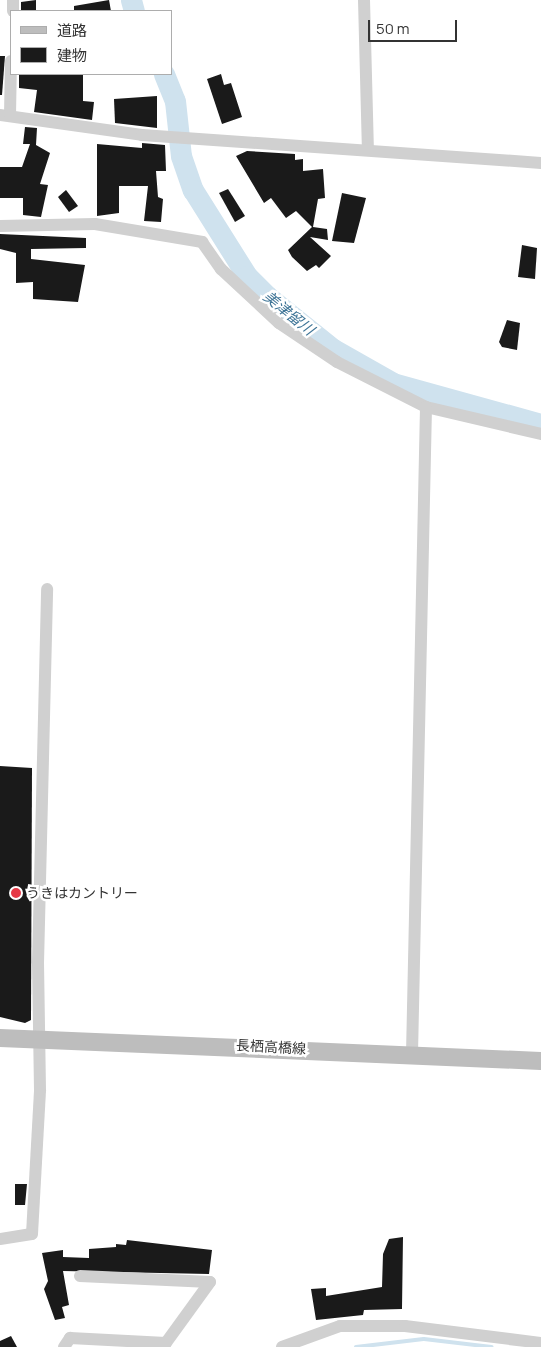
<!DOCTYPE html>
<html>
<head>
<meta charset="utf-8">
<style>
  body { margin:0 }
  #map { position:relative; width:541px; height:1347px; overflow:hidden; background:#fff; font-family:Manrope,"Noto Sans JP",sans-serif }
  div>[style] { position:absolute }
  .stream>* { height:4px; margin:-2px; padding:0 2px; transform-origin:2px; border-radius:2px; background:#cfe2ee }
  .river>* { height:21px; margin:-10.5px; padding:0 10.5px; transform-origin:10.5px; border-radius:10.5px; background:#cfe2ee }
  .building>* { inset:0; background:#1a1a1a }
  .street>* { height:12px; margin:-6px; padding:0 6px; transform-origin:6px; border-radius:6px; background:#d0d0d0 }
  .secondary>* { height:18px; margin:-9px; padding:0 9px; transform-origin:9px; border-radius:9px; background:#bdbdbd }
  .dots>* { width:14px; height:14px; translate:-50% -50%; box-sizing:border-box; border:2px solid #fff; border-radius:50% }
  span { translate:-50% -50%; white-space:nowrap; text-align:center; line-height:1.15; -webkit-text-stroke:5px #fff; paint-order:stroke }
  .poi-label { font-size:14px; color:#333 }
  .left { translate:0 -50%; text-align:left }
  .street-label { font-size:14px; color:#333 }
  .water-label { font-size:15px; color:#3f7597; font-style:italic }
  .legend { position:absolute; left:10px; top:10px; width:162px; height:65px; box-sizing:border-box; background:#fff; border:1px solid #adadad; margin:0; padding:6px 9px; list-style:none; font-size:15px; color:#333 }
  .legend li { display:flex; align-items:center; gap:10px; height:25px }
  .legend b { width:25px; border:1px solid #adadad }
  .scale { position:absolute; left:368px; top:20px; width:89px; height:22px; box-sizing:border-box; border:2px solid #333; border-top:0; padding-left:6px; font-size:15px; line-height:18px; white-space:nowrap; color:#333; -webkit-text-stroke:4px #fff; paint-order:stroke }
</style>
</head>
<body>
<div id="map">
  <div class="stream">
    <div style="left:356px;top:1347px;width:68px;rotate:-6.7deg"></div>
    <div style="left:424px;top:1339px;width:68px;rotate:6.7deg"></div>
  </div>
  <div class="river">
    <div style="left:131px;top:0;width:11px;rotate:75deg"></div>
    <div style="left:164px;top:74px;width:29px;rotate:68deg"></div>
    <div style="left:175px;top:101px;width:55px;rotate:83.8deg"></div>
    <div style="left:181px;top:156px;width:36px;rotate:71deg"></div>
    <div style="left:193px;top:190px;width:102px;rotate:57.9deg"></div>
    <div style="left:247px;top:276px;width:28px;rotate:45deg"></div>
    <div style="left:267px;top:296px;width:85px;rotate:38.8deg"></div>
    <div style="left:333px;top:349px;width:69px;rotate:29.5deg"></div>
    <div style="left:393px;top:383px;width:154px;rotate:15.5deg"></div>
  </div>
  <div class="building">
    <div style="clip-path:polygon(36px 0,36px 11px,21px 11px,21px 2px)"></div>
    <div style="clip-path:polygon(109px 0,111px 11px,74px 11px,74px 6px)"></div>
    <div style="clip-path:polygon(0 56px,5px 56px,2px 95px,0 95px)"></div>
    <div style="clip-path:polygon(19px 74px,83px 75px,83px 101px,94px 102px,92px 120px,34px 112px,37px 90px,19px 88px)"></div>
    <div style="clip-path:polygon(221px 74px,224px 85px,231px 83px,242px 117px,222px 124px,207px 79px)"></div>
    <div style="clip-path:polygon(157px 96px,157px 128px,115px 123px,114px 99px)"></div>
    <div style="clip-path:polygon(25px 127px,37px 128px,36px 145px,50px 153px,40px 184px,48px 185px,41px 217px,23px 215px,23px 198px,0 198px,0 167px,22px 167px,30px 144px,23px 144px)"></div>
    <div style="clip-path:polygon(142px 143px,165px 145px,166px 171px,156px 171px,158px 197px,163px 199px,161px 222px,144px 221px,148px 186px,119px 186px,119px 213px,97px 216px,97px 144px,142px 148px)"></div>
    <div style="clip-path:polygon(247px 151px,295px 154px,295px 160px,303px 159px,303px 171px,323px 169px,325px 198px,318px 199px,313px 227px,327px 229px,328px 240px,310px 237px,331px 256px,319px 268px,316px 265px,307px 271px,292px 257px,288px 250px,312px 227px,296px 211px,286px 218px,271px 198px,264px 203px,236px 156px)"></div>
    <div style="clip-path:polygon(228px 189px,245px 216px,235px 222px,219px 193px)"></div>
    <div style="clip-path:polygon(66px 190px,78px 206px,69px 212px,58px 197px)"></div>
    <div style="clip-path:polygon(342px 193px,366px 198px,354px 243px,332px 241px)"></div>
    <div style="clip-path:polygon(0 234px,86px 238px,86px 248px,31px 249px,31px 259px,85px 265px,78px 302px,33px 299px,33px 282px,16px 283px,16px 253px,0 249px)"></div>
    <div style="clip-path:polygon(522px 245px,537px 248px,535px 279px,518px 277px)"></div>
    <div style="clip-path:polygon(507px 320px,520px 323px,517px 350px,502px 347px,499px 342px)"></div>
    <div style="clip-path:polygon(0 766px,32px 768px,31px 1020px,25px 1023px,0 1017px)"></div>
    <div style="clip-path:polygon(15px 1184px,27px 1184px,25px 1205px,15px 1205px)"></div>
    <div style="clip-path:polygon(403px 1237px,402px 1309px,364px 1310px,363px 1315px,316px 1320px,311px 1289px,326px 1288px,326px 1296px,382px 1287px,383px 1254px,389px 1239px)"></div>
    <div style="clip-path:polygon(127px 1240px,212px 1250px,209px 1274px,63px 1271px,69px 1305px,62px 1307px,65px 1318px,55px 1320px,44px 1289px,48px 1281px,42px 1253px,63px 1250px,63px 1257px,89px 1258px,89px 1249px,116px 1247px,116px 1244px,126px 1245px)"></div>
    <div style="clip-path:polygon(11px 1336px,17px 1347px,0 1347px,0 1341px)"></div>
  </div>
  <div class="street">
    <div style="left:364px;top:0;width:150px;rotate:88.5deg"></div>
    <div style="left:13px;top:11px;width:11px;rotate:-90deg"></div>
    <div style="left:0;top:115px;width:143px;rotate:8deg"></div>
    <div style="left:142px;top:135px;width:400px;rotate:4deg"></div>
    <div style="left:10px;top:116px;width:55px;rotate:-89deg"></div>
    <div style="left:0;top:226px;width:95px;rotate:-1.2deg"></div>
    <div style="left:95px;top:224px;width:109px;rotate:9.5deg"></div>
    <div style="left:202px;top:242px;width:33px;rotate:55deg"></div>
    <div style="left:221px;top:269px;width:79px;rotate:43deg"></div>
    <div style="left:279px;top:323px;width:70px;rotate:33.9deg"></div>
    <div style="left:337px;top:362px;width:100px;rotate:26.8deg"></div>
    <div style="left:426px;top:407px;width:118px;rotate:13.2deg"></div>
    <div style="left:412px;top:1054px;width:647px;rotate:-88.76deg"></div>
    <div style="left:0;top:1239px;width:32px;rotate:-9deg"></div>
    <div style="left:32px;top:1234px;width:144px;rotate:-86.8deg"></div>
    <div style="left:40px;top:1090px;width:127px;rotate:-90.9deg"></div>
    <div style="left:38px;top:963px;width:374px;rotate:-88.6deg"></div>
    <div style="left:80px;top:1276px;width:130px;rotate:2.6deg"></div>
    <div style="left:210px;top:1282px;width:80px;rotate:125.9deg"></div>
    <div style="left:64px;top:1347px;width:11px;rotate:-56deg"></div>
    <div style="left:70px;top:1338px;width:96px;rotate:3deg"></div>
    <div style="left:282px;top:1347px;width:62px;rotate:-19.9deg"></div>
    <div style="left:340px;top:1326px;width:65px"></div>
    <div style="left:405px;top:1326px;width:137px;rotate:7.1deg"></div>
  </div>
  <div class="secondary">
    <div style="left:0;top:1038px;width:541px;rotate:2.43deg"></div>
  </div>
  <div class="dots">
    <div style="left:16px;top:893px;background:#e63946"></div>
  </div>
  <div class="poi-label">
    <span class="left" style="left:26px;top:893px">うきはカントリー</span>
  </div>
  <div class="street-label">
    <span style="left:271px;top:1047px;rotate:3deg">長栖高橋線</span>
  </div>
  <div class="water-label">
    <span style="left:289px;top:313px;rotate:39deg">美津留川</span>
  </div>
  <ul class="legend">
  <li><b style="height:6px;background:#bdbdbd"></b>道路</li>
  <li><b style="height:14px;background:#1a1a1a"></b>建物</li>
  </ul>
  <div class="scale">50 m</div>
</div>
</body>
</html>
